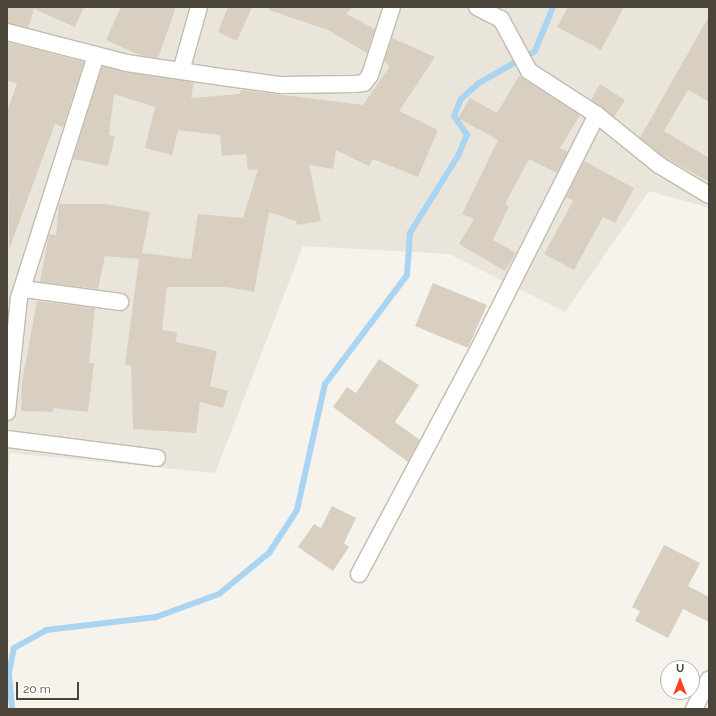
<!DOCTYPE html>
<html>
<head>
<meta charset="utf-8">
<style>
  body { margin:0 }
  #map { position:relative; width:716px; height:716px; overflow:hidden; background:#f6f3ec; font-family:Raleway,sans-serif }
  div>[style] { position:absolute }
  .residential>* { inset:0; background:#eae5da }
  .stream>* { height:6px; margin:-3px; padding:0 3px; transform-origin:3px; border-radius:3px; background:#a9d4f2 }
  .building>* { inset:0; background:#d8cfc1 }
  .roads { filter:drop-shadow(1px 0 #c2bbae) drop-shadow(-1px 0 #c2bbae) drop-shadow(0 1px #c2bbae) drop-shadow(0 -1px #c2bbae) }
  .minor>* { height:16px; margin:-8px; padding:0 8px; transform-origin:8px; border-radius:8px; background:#fff }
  span { translate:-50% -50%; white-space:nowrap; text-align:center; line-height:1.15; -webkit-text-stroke:3px #fff; paint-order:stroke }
  .frame { position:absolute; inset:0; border:8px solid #4b4439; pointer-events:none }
  .north { position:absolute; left:660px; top:660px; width:40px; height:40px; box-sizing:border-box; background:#fff; border:1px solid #b7b4b0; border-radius:50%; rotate:0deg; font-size:11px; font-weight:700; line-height:16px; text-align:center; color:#4b4439 }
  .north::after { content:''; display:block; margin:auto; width:14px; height:18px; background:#fc3f1d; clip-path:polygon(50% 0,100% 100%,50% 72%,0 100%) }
  .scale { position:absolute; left:16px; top:682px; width:63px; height:18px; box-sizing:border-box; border:2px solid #4b4439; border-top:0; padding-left:5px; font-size:12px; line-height:14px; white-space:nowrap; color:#4b4439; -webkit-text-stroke:3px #fff; paint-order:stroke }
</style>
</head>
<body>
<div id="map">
  <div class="residential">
    <div style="clip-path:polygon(7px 7px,709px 7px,709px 208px,649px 191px,565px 312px,449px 254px,303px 246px,215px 473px,10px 453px,7px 491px)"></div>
  </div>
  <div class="stream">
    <div style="left:12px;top:709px;width:36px;rotate:-95deg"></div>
    <div style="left:9px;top:673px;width:25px;rotate:-79deg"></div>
    <div style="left:14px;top:648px;width:37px;rotate:-29deg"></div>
    <div style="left:46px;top:630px;width:111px;rotate:-6.7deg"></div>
    <div style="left:156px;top:617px;width:67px;rotate:-20.1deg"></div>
    <div style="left:219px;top:594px;width:65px;rotate:-39.4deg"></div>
    <div style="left:269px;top:553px;width:51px;rotate:-56.9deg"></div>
    <div style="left:297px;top:510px;width:129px;rotate:-77.5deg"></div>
    <div style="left:325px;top:384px;width:136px;rotate:-53deg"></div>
    <div style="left:407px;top:275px;width:42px;rotate:-85.9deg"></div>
    <div style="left:410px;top:233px;width:91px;rotate:-58.1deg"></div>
    <div style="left:458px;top:156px;width:23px;rotate:-67deg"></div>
    <div style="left:467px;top:135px;width:23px;rotate:-124deg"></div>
    <div style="left:454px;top:116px;width:18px;rotate:-68deg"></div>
    <div style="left:461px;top:99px;width:24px;rotate:-42deg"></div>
    <div style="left:479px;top:83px;width:64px;rotate:-29.7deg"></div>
    <div style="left:535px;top:51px;width:48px;rotate:-67.8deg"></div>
  </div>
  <div class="building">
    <div style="clip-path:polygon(7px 7px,84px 7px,75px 27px,34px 9px,28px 28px,7px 23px)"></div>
    <div style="clip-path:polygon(121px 7px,176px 7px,158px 58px,142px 56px,106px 40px)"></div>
    <div style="clip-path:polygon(228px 7px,252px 7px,237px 41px,218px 32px)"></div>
    <div style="clip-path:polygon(270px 7px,352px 7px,346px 14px,375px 29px,367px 53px,328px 30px,269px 10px)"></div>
    <div style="clip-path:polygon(568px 7px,624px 7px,601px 50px,557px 27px)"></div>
    <div style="clip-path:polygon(709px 16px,709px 102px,688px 90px,664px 131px,709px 158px,709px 182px,661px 155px,640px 138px)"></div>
    <div style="clip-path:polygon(392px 38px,435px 57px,399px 111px,438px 130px,418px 177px,373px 159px,369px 166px,336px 150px,333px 169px,309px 165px,321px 221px,297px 225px,296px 221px,269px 212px,254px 292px,227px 287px,167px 287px,162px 330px,177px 332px,176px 342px,217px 351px,210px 386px,228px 391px,223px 408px,200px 402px,196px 433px,133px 429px,131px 365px,125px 365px,139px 259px,105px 256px,98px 289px,40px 282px,49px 234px,56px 235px,59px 204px,106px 204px,150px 212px,142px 253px,191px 259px,198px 214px,243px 218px,258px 169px,248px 170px,246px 154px,222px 156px,220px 135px,178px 130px,172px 155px,145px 148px,155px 107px,114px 94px,109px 135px,115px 136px,108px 166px,73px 159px,102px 66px,194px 82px,191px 98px,240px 94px,240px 90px,244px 90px,363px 105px,390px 66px,384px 62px)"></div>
    <div style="clip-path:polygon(7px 42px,84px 62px,63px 127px,55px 124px,9px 250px,7px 112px,17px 83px,7px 81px)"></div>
    <div style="clip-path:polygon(519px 76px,580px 115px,560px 148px,568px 152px,557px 173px,529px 159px,505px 204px,509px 206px,493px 240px,516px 253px,505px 271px,459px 244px,474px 219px,462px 214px,498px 140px,458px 118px,470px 98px,497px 113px)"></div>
    <div style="clip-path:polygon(600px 84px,625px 100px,614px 117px,591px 100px)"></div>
    <div style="clip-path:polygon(584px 161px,634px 188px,615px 223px,603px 217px,574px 270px,544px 254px,573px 201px,566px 197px)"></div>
    <div style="clip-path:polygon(433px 283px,487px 305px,468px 348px,415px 326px)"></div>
    <div style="clip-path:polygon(37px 301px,95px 308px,89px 363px,94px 363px,88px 412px,53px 408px,53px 412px,21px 411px,22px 382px)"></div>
    <div style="clip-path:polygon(379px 359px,419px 385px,395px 422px,420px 440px,408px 462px,333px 407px,347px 387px,356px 393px)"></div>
    <div style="clip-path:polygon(332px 506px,356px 518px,344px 543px,349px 547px,333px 571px,298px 547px,314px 524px,321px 528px)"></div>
    <div style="clip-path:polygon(664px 545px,700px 563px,688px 586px,709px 597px,709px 622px,683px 609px,668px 638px,635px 621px,640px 611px,632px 607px)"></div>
  </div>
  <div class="roads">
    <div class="minor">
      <div style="left:477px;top:7px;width:27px;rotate:27deg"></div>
      <div style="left:501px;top:19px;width:59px;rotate:61.7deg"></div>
      <div style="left:529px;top:71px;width:81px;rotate:32.9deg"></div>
      <div style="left:597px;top:115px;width:80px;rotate:38.9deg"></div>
      <div style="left:659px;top:165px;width:58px;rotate:31deg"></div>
      <div style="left:7px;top:32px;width:124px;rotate:14.5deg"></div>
      <div style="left:127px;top:63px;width:103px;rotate:8.4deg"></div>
      <div style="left:229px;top:78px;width:51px;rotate:7.8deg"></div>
      <div style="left:280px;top:85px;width:74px;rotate:-0.8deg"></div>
      <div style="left:354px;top:84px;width:10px;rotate:-6deg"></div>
      <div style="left:364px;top:83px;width:10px;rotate:-53deg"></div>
      <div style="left:370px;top:75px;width:71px;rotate:-72.1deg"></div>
      <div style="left:181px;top:71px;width:66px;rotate:-74.3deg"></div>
      <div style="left:23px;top:289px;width:98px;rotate:7.6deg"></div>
      <div style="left:7px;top:412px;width:115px;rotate:-84deg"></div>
      <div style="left:19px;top:298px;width:255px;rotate:-72.4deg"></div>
      <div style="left:7px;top:439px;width:151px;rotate:7.2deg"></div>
      <div style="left:359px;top:574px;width:242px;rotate:-62deg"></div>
      <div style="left:473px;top:360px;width:275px;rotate:-63.2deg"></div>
      <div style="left:694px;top:709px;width:33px;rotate:-63deg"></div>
    </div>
  </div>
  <div class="frame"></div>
  <div class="north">U</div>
  <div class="scale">20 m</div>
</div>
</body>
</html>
